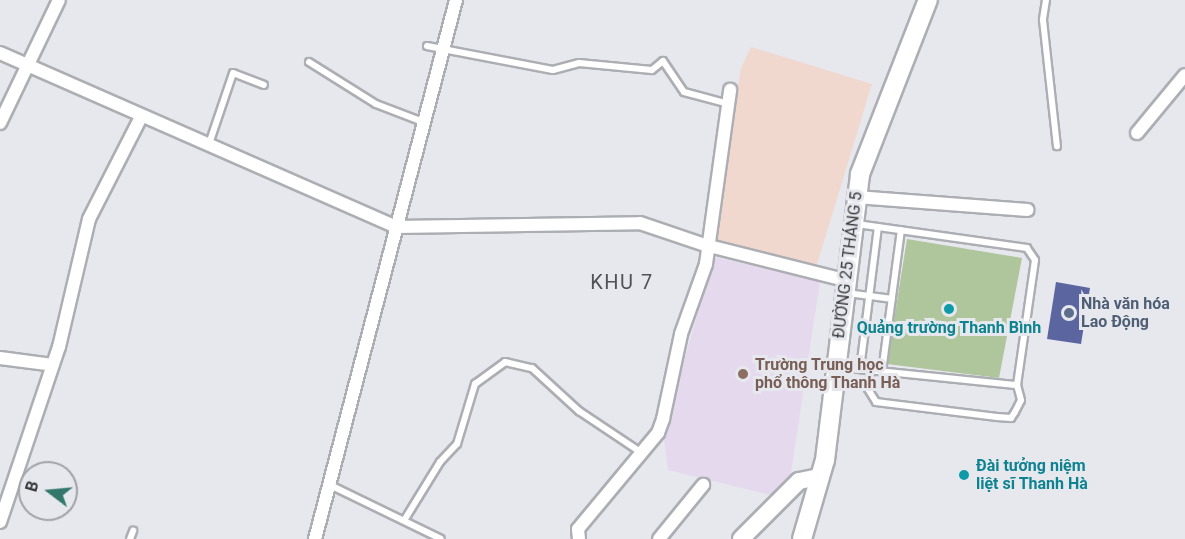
<!DOCTYPE html>
<html>
<head>
<meta charset="utf-8">
<style>
  body { margin:0 }
  #map { position:relative; width:1185px; height:539px; overflow:hidden; background:#e6e8ee; font-family:Roboto,sans-serif }
  div>[style] { position:absolute }
  .commercial>* { inset:0; background:#f1d8cf }
  .education>* { inset:0; background:#e5d9ed }
  .green>* { inset:0; background:#afc59c }
  .building>* { inset:0; background:#5b66a1 }
  .roads { filter:drop-shadow(2px 0 #adaeb4) drop-shadow(-2px 0 #adaeb4) drop-shadow(0 2px #adaeb4) drop-shadow(0 -2px #adaeb4) }
  .service>* { height:6px; margin:-3px; padding:0 3px; transform-origin:3px; border-radius:3px; background:#fff }
  .minor>* { height:12px; margin:-6px; padding:0 6px; transform-origin:6px; border-radius:6px; background:#fff }
  .tertiary>* { height:16px; margin:-8px; padding:0 8px; transform-origin:8px; border-radius:8px; background:#fff }
  .secondary>* { height:18px; margin:-9px; padding:0 9px; transform-origin:9px; border-radius:9px; background:#fff }
  .dots>* { width:16px; height:16px; translate:-50% -50%; box-sizing:border-box; border:3px solid #e6e8ee; border-radius:50% }
  span { translate:-50% -50%; white-space:nowrap; text-align:center; line-height:1.15; -webkit-text-stroke:6px #e6e8ee; paint-order:stroke }
  .street-label { font-size:16px; color:#3a3a3c }
  .service-label { font-size:16px; color:#4e5e75; font-weight:700 }
  .left { translate:0 -50%; text-align:left }
  .culture-label { font-size:16px; color:#0d838f; font-weight:700 }
  .education-label { font-size:16px; color:#785e54; font-weight:700 }
  .quarter-label { font-size:20px; color:#515257; letter-spacing:1.5px }
  .north { position:absolute; left:18px; top:461px; width:60px; height:60px; box-sizing:border-box; background:#e6e8ee; border:2px solid #a1a2a7; border-radius:50%; rotate:286deg; font-size:16px; font-weight:700; line-height:24px; text-align:center; color:#3a3a3c }
  .north::after { content:''; display:block; margin:auto; width:21px; height:27px; background:#33776a; clip-path:polygon(50% 0,100% 100%,50% 72%,0 100%) }
</style>
</head>
<body>
<div id="map">
  <div class="commercial">
    <div style="clip-path:polygon(751px 47px,872px 84px,815px 271px,714px 239px,741px 68px)"></div>
  </div>
  <div class="education">
    <div style="clip-path:polygon(714px 257px,820px 281px,787px 499px,668px 470px,663px 433px)"></div>
  </div>
  <div class="green">
    <div style="clip-path:polygon(907px 239px,1022px 258px,999px 378px,887px 364px)"></div>
  </div>
  <div class="building">
    <div style="clip-path:polygon(1056px 282px,1090px 288px,1081px 344px,1047px 339px)"></div>
  </div>
  <div class="roads">
    <div class="service">
      <div style="left:1046px;top:0;width:20px;rotate:99deg"></div>
      <div style="left:1043px;top:20px;width:127px;rotate:83.7deg"></div>
      <div style="left:427px;top:46px;width:128px;rotate:10.8deg"></div>
      <div style="left:553px;top:70px;width:27px;rotate:-15deg"></div>
      <div style="left:579px;top:63px;width:73px;rotate:5.5deg"></div>
      <div style="left:652px;top:70px;width:14px;rotate:-39deg"></div>
      <div style="left:663px;top:61px;width:37px;rotate:56deg"></div>
      <div style="left:684px;top:92px;width:47px;rotate:14.9deg"></div>
      <div style="left:309px;top:62px;width:79px;rotate:32.1deg"></div>
      <div style="left:376px;top:104px;width:50px;rotate:21deg"></div>
      <div style="left:208px;top:147px;width:78px;rotate:-71.3deg"></div>
      <div style="left:233px;top:73px;width:33px;rotate:21deg"></div>
      <div style="left:847px;top:293px;width:45px;rotate:7.6deg"></div>
      <div style="left:839px;top:367px;width:179px;rotate:5.8deg"></div>
      <div style="left:1017px;top:385px;width:126px;rotate:-81.8deg"></div>
      <div style="left:1035px;top:260px;width:14px;rotate:-124deg"></div>
      <div style="left:1027px;top:248px;width:172px;rotate:-172deg"></div>
      <div style="left:860px;top:369px;width:143px;rotate:-82.8deg"></div>
      <div style="left:871px;top:371px;width:18px;rotate:99deg"></div>
      <div style="left:868px;top:389px;width:15px;rotate:58deg"></div>
      <div style="left:876px;top:402px;width:122px;rotate:7.1deg"></div>
      <div style="left:997px;top:417px;width:14px;rotate:4deg"></div>
      <div style="left:1011px;top:418px;width:7px;rotate:-56deg"></div>
      <div style="left:1015px;top:412px;width:13px;rotate:-63deg"></div>
      <div style="left:1021px;top:400px;width:16px;rotate:-105deg"></div>
      <div style="left:882px;top:372px;width:143px;rotate:-82.4deg"></div>
      <div style="left:330px;top:485px;width:123px;rotate:25.9deg"></div>
      <div style="left:405px;top:519px;width:67px;rotate:-58.4deg"></div>
      <div style="left:440px;top:462px;width:25px;rotate:-47deg"></div>
      <div style="left:457px;top:444px;width:63px;rotate:-73.3deg"></div>
      <div style="left:475px;top:384px;width:37px;rotate:-36deg"></div>
      <div style="left:505px;top:362px;width:28px;rotate:13deg"></div>
      <div style="left:532px;top:368px;width:64px;rotate:42.5deg"></div>
      <div style="left:579px;top:411px;width:72px;rotate:33.7deg"></div>
      <div style="left:130px;top:539px;width:9px;rotate:-69deg"></div>
    </div>
    <div class="minor">
      <div style="left:0;top:53px;width:433px;rotate:23.7deg"></div>
      <div style="left:396px;top:227px;width:244px;rotate:-0.9deg"></div>
      <div style="left:640px;top:223px;width:69px;rotate:18.7deg"></div>
      <div style="left:705px;top:245px;width:143px;rotate:14.1deg"></div>
      <div style="left:0;top:123px;width:136px;rotate:-64.4deg"></div>
      <div style="left:1137px;top:133px;width:75px;rotate:-50.4deg"></div>
      <div style="left:856px;top:197px;width:172px;rotate:4.3deg"></div>
      <div style="left:0;top:358px;width:53px;rotate:7.5deg"></div>
      <div style="left:0;top:522px;width:185px;rotate:-71.4deg"></div>
      <div style="left:59px;top:347px;width:131px;rotate:-76.8deg"></div>
      <div style="left:89px;top:219px;width:114px;rotate:-63deg"></div>
      <div style="left:315px;top:539px;width:557px;rotate:-75.34deg"></div>
      <div style="left:579px;top:539px;width:10px;rotate:-96deg"></div>
      <div style="left:578px;top:529px;width:125px;rotate:-50.2deg"></div>
      <div style="left:658px;top:433px;width:15px;rotate:-70deg"></div>
      <div style="left:663px;top:419px;width:87px;rotate:-78deg"></div>
      <div style="left:681px;top:334px;width:74px;rotate:-70.3deg"></div>
      <div style="left:706px;top:264px;width:176px;rotate:-82.1deg"></div>
      <div style="left:659px;top:539px;width:70px;rotate:-50.8deg"></div>
    </div>
    <div class="tertiary">
      <div style="left:741px;top:539px;width:82px;rotate:-45deg"></div>
      <div style="left:799px;top:481px;width:20px;rotate:-11deg"></div>
    </div>
    <div class="secondary">
      <div style="left:802px;top:539px;width:82px;rotate:-73.8deg"></div>
      <div style="left:825px;top:460px;width:288px;rotate:-83deg"></div>
      <div style="left:860px;top:174px;width:187px;rotate:-68.7deg"></div>
    </div>
  </div>
  <div class="dots">
    <div style="left:949px;top:309px;background:#0f9aa8"></div>
    <div style="left:1069px;top:313px;background:#5c6f8a"></div>
    <div style="left:743px;top:374px;background:#8d6e63"></div>
    <div style="left:964px;top:475px;background:#0f9aa8"></div>
  </div>
  <div class="street-label">
    <span style="left:848px;top:265px;rotate:-83deg">ĐƯỜNG 25 THÁNG 5</span>
  </div>
  <div class="service-label">
    <span class="left" style="left:1081px;top:313px">Nhà văn hóa<br>Lao Động</span>
  </div>
  <div class="culture-label">
    <span style="left:949px;top:328px">Quảng trường Thanh Bình</span>
    <span class="left" style="left:976px;top:475px">Đài tưởng niệm<br>liệt sĩ Thanh Hà</span>
  </div>
  <div class="education-label">
    <span class="left" style="left:755px;top:374px">Trường Trung học<br>phổ thông Thanh Hà</span>
  </div>
  <div class="quarter-label">
    <span style="left:622px;top:282px">KHU 7</span>
  </div>
  <div class="north">B</div>
</div>
</body>
</html>
